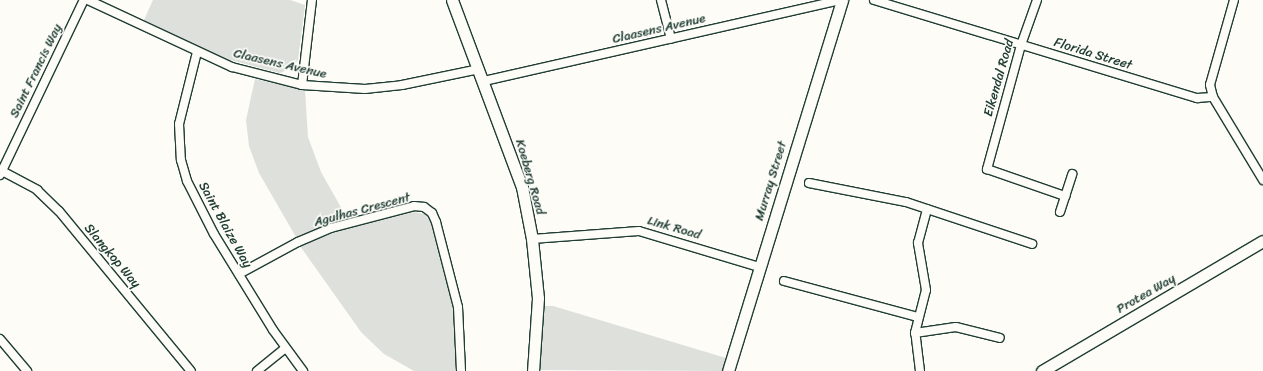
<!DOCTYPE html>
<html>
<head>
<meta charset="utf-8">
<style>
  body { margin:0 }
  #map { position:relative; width:1263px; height:371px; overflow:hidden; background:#fdfcf7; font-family:Sriracha,sans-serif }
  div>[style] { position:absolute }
  .green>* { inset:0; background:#dde0db }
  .roads { filter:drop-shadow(1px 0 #1f3d34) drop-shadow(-1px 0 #1f3d34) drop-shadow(0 1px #1f3d34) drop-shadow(0 -1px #1f3d34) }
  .street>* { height:8px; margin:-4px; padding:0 4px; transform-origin:4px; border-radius:4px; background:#fdfcf7 }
  .secondary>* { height:11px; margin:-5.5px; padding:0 5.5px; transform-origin:5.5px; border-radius:5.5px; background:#fdfcf7 }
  span { translate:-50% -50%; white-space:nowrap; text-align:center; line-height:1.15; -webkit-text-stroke:3.5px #fdfcf7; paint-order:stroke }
  .street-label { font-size:13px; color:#1f3d34 }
</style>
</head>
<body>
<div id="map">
  <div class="green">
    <div style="clip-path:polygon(153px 0,290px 0,305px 5px,298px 60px,292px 68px,280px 73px,223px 58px,144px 20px)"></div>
    <div style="clip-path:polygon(255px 79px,305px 90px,308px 137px,321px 172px,347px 218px,296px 237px,259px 173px,249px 146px,246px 120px)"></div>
    <div style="clip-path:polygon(413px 212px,425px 214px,432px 223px,456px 319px,456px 371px,414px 371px,384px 354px,361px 332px,300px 246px,339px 231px)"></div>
    <div style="clip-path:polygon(544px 306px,553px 306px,726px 358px,722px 371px,538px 370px)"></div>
  </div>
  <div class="roads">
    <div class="street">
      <div style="left:88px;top:0;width:159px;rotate:25deg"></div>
      <div style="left:232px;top:67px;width:72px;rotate:14.4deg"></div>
      <div style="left:302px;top:85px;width:63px;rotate:3.6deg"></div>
      <div style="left:365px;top:89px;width:37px;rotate:-6deg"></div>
      <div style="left:402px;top:85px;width:79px;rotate:-11.7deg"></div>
      <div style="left:661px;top:0;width:40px;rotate:75.6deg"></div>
      <div style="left:874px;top:0;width:338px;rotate:16.9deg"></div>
      <div style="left:1197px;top:98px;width:16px;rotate:-4deg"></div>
      <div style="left:1037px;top:0;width:48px;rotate:109.6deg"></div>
      <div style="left:1021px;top:45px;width:129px;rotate:105.3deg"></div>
      <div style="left:987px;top:169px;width:83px;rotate:19.1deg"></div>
      <div style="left:1234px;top:0;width:88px;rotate:105.8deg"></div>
      <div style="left:1210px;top:85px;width:12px;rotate:76deg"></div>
      <div style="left:1213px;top:97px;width:97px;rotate:58.9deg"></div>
      <div style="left:197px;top:52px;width:74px;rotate:104deg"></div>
      <div style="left:179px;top:124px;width:36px;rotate:87deg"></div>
      <div style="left:181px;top:160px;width:22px;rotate:74deg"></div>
      <div style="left:187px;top:181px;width:59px;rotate:63deg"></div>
      <div style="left:214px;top:234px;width:113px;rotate:58.4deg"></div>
      <div style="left:273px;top:330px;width:51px;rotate:53.8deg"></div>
      <div style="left:484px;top:81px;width:365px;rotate:-12.8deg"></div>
      <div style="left:302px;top:85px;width:86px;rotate:-83.3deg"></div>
      <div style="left:2px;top:171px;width:40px;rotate:28deg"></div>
      <div style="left:37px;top:190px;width:30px;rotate:44deg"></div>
      <div style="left:59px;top:211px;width:207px;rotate:50.5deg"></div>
      <div style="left:0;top:175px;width:194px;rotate:-64.4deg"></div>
      <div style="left:809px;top:183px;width:99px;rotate:11.1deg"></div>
      <div style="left:906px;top:202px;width:133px;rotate:18.4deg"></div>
      <div style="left:1060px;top:212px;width:40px;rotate:-72deg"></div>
      <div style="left:532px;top:239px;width:107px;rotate:-4.3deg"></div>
      <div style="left:639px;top:231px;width:125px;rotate:16.7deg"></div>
      <div style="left:239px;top:274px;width:67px;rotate:-28.5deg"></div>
      <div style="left:298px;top:242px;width:36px;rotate:-23deg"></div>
      <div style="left:331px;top:228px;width:86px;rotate:-14.8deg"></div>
      <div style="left:414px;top:206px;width:10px;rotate:6deg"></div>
      <div style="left:424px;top:207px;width:10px;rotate:37deg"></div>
      <div style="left:432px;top:213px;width:10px;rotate:66deg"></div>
      <div style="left:436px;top:222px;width:88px;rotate:75.5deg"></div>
      <div style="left:458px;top:307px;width:64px;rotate:87.3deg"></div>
      <div style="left:784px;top:281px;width:138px;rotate:15.1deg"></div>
      <div style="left:915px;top:333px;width:41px;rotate:-8.3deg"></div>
      <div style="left:956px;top:327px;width:45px;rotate:14deg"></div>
      <div style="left:0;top:339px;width:42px;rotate:49.8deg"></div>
      <div style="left:257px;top:371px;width:36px;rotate:-39deg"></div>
      <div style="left:920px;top:371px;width:38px;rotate:-97deg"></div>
      <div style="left:915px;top:333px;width:44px;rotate:-75.7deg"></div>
      <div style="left:926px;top:290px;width:48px;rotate:-99.7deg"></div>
      <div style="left:918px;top:243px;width:35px;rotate:-75deg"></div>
    </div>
    <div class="secondary">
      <div style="left:452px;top:0;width:200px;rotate:69.5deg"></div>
      <div style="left:522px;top:187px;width:53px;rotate:79.1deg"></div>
      <div style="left:532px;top:239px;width:59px;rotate:84.2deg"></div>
      <div style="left:538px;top:298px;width:73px;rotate:93.9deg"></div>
      <div style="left:728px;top:371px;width:388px;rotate:-72.9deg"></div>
      <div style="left:1042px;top:371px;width:256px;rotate:-30.5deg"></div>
    </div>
  </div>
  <div class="street-label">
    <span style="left:659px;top:29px;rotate:-13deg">Claasens Avenue</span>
    <span style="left:1093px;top:54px;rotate:17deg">Florida Street</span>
    <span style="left:280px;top:64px;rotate:13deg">Claasens Avenue</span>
    <span style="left:36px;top:71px;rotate:-64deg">Saint Francis Way</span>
    <span style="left:999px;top:78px;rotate:-74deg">Eikendal Road</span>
    <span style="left:530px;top:177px;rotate:74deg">Koeberg Road</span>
    <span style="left:771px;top:181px;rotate:-73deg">Murray Street</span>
    <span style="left:362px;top:210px;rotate:-15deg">Agulhas Crescent</span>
    <span style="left:225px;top:225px;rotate:61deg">Saint Blaize Way</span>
    <span style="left:674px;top:228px;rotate:16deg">Link Road</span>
    <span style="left:112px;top:256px;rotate:50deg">Slangkop Way</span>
    <span style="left:1146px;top:294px;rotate:-30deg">Protea Way</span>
  </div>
</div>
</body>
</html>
